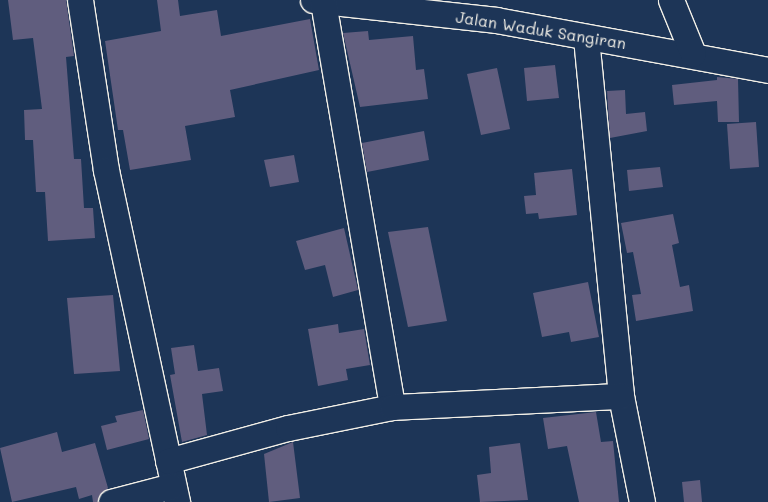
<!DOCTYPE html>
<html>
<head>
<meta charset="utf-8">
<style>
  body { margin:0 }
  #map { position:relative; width:768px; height:502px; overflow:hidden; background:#1d3557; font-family:Mali,sans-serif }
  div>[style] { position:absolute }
  .building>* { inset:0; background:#605d7e }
  .roads { filter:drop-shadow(1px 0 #f4f1e8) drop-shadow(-1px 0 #f4f1e8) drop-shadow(0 1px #f4f1e8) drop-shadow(0 -1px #f4f1e8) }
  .minor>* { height:25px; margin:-12.5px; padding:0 12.5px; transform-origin:12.5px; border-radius:12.5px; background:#1d3557 }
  span { translate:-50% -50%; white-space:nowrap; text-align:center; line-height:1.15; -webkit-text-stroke:4px #1d3557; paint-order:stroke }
  .street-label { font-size:16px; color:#f4f1e8 }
</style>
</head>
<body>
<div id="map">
  <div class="building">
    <div style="clip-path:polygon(8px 0,66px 0,74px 56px,66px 57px,74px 159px,81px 159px,84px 208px,93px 208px,95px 238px,48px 241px,45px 192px,36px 192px,33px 140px,25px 140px,24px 110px,42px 109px,33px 38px,13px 40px)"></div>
    <div style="clip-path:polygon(157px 0,178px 0,180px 16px,217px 10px,221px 36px,310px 19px,319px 70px,230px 90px,235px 117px,185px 126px,191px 160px,130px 170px,123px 130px,118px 130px,105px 41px,161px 31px)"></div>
    <div style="clip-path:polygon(368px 31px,369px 40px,413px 36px,416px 70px,424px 69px,428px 99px,360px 107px,343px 33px)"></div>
    <div style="clip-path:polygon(555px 65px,559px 98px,527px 101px,524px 68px)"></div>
    <div style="clip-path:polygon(497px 68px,510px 129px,481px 135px,467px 74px)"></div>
    <div style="clip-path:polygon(717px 77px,738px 79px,739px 122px,718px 122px,717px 101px,674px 105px,672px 85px,717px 80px)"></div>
    <div style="clip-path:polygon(625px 90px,626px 114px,645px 112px,647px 131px,610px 138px,607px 91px)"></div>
    <div style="clip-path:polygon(756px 122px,759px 167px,730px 169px,727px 124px)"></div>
    <div style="clip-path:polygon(424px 131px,429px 160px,367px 172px,362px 143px)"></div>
    <div style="clip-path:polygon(294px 155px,299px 182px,270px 187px,264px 160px)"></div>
    <div style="clip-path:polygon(660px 167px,663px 187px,629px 191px,627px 170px)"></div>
    <div style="clip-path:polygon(572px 169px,577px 215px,539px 219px,538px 213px,526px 214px,524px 196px,536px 195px,534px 173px)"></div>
    <div style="clip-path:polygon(673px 214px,679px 243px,672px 245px,680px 287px,689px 285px,693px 311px,636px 321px,632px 295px,641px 294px,633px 252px,627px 253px,621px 223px)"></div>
    <div style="clip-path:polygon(428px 227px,447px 321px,408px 327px,388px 232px)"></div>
    <div style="clip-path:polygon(344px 228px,358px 290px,333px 297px,325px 265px,305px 270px,296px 241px)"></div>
    <div style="clip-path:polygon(588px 282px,599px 337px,571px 342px,569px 332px,542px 337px,533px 293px)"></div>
    <div style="clip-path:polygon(113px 295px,120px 371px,74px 374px,67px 298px)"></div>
    <div style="clip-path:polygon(338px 324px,339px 333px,364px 329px,370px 365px,346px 369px,348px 380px,318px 386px,308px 329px)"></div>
    <div style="clip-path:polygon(194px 345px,198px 371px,219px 368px,223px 391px,202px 394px,207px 435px,182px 442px,170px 375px,175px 374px,171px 348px)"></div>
    <div style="clip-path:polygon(143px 410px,149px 439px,107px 450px,101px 426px,117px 422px,115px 416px)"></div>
    <div style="clip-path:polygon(596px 412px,601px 442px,613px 441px,619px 502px,579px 502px,567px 446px,548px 449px,543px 418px)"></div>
    <div style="clip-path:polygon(57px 432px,62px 452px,95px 443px,108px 488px,97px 502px,93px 502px,92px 495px,79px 499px,76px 487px,12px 502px,0 448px)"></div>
    <div style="clip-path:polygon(293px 442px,300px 498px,269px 502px,264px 454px)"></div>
    <div style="clip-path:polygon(520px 443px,528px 500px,480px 502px,477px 475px,491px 473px,489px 447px)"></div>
    <div style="clip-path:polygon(700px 480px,702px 502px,684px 502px,682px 482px)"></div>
  </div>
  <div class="roads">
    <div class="minor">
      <div style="left:80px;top:0;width:172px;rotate:81.3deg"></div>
      <div style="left:106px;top:170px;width:340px;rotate:77.9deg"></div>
      <div style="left:313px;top:0;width:184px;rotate:6.2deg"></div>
      <div style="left:496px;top:20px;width:277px;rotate:10.4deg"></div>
      <div style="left:671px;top:0;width:58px;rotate:67.8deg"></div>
      <div style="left:323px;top:2px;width:411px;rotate:80.3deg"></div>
      <div style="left:586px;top:38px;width:360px;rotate:84.4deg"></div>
      <div style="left:621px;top:396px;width:108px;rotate:78.8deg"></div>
      <div style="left:168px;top:461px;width:124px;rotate:-15.4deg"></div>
      <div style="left:288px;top:428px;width:106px;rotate:-11.4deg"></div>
      <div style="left:392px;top:407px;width:229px;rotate:-2.8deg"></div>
      <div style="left:111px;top:502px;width:63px;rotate:-14.7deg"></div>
    </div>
  </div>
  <div class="street-label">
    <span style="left:541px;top:30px;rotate:9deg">Jalan Waduk Sangiran</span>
  </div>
</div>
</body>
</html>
